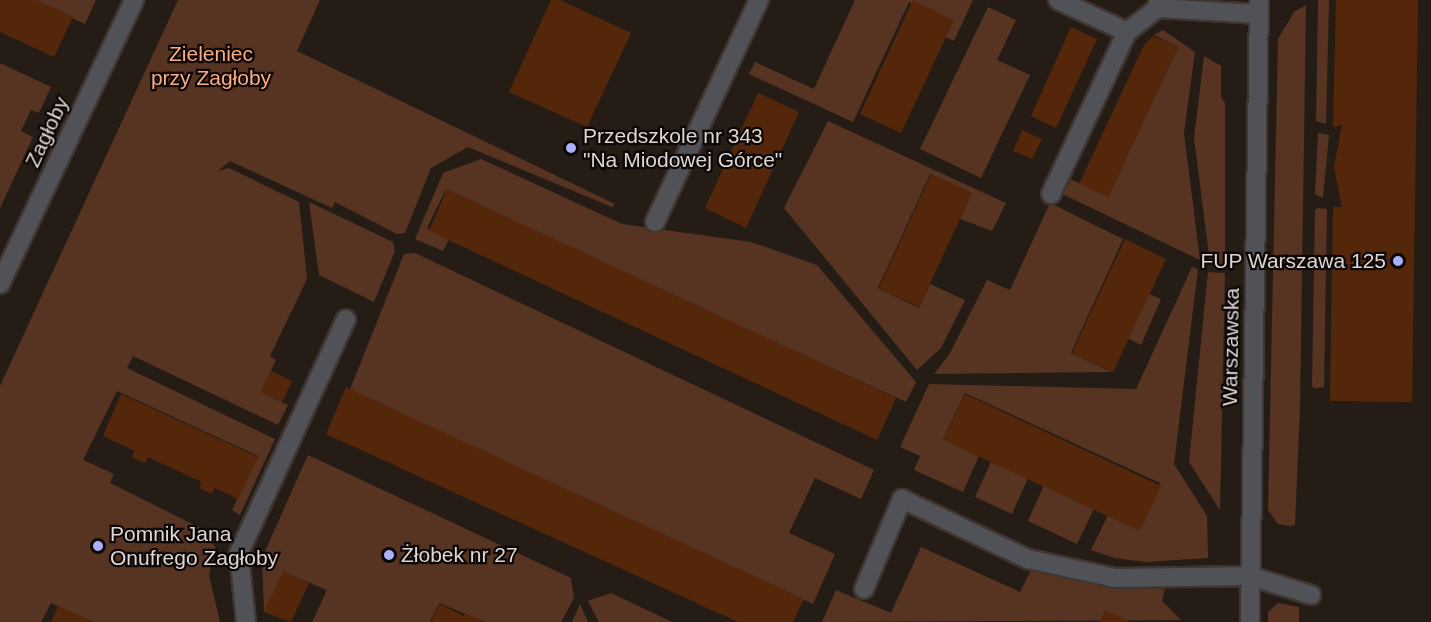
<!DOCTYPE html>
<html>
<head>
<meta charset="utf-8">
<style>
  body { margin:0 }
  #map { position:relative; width:1431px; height:622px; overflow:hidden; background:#261c16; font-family:Arial,sans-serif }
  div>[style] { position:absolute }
  .green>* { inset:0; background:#573421 }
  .building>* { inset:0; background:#54270b }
  .roads { filter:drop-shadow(2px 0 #403630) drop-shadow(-2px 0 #403630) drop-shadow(0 2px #403630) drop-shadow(0 -2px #403630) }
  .minor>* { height:18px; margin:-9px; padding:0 9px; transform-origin:9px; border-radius:9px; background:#515257 }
  .dots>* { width:16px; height:16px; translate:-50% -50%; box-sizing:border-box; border:3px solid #0c0706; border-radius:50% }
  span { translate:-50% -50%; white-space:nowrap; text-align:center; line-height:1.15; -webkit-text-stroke:4.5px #0c0706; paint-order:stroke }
  .park-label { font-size:21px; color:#f9ac82 }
  .street-label { font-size:21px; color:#ded6d2 }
  .poi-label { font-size:21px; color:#ded6d2 }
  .left { translate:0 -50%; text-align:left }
  .right { translate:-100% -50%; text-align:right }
</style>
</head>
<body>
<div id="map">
  <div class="green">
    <div style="clip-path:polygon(32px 0,96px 0,85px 24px)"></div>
    <div style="clip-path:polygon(178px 0,320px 0,297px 51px,615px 204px,612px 207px,468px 147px,431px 168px,405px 233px,397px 234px,335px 202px,332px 208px,230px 161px,218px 171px,229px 168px,299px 202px,307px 279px,270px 356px,276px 360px,261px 392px,288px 405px,278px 425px,133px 356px,127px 368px,275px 439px,240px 515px,232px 510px,258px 456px,117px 391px,83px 460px,114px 474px,110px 483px,206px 531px,216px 549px,209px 575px,220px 622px,93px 622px,51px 603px,41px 622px,0 622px,0 386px)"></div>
    <div style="clip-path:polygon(855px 0,973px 0,954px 41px,943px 36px,950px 20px,909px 2px,853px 122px,749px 74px,755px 62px,814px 89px)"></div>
    <div style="clip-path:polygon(1318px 0,1329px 0,1326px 124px,1316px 121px)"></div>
    <div style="clip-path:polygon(1306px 5px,1300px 407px,1295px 525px,1290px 526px,1278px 524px,1268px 510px,1278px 39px,1294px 12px)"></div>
    <div style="clip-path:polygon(988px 7px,1016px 20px,997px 60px,1030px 75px,981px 178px,920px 149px)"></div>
    <div style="clip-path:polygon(1163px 30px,1195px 52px,1184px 133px,1200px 260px,1056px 191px,1064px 176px,1108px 197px,1178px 47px,1154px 35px)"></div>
    <div style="clip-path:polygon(1204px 56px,1221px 66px,1221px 97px,1225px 103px,1225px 264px,1210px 263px,1194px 138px)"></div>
    <div style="clip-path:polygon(0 63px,51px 87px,39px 113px,31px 110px,21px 131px,33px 137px,0 208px)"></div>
    <div style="clip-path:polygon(828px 121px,1006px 203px,992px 231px,960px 219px,972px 193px,930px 174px,878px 288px,919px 308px,930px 284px,965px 300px,941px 348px,917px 370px,784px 208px)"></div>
    <div style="clip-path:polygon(1318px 133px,1329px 135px,1323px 198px,1315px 194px)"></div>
    <div style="clip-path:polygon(481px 159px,622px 224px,751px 242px,817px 265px,916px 382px,906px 402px,445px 191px,427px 228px,449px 239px,443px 251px,415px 239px,443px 173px)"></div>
    <div style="clip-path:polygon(309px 202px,393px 242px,395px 251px,374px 302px,319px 275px)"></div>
    <div style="clip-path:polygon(1050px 203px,1123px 239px,1071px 353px,1112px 372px,934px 374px,950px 353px,987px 280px,1010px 290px)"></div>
    <div style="clip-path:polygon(1318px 208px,1327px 209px,1324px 387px,1315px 388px,1312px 386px,1315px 210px)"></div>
    <div style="clip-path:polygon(415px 253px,874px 470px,861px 499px,815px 478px,789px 533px,835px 554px,813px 604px,349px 392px,404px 254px)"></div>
    <div style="clip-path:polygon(1192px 267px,1198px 269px,1174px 464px,1207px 516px,1208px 558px,1145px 562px,1115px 558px,1091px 550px,1108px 515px,1139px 529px,1160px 483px,965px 393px,943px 439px,979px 456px,963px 492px,914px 470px,920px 456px,900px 447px,929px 384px,1136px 389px)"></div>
    <div style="clip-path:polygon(1208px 272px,1225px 273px,1220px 510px,1189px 462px)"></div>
    <div style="clip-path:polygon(1147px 293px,1161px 299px,1141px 345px,1127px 338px)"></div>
    <div style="clip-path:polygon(308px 455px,571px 578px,574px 598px,561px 622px,485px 622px,439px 603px,430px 622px,312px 622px,327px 590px,284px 572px,264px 612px,262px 558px)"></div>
    <div style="clip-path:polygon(991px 462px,1028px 478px,1012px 514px,975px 497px)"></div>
    <div style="clip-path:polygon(1044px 485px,1094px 509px,1077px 544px,1028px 521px)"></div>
    <div style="clip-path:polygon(921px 547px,1020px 592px,1031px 570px,1165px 589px,1162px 601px,1181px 620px,822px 622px,836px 590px,891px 613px)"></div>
    <div style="clip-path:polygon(611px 593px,672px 622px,599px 622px,588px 601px)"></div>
    <div style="clip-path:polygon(1278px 603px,1299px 607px,1299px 622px,1268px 622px,1268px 612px)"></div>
    <div style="clip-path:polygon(580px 604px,588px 622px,572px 622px)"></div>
  </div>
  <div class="building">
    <div style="clip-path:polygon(0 0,37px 0,73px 17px,54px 57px,0 32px)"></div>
    <div style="clip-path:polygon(551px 0,560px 0,631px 33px,587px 127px,509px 92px)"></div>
    <div style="clip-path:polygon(913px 0,954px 20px,901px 133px,860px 114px)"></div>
    <div style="clip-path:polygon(1336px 0,1418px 0,1412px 402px,1330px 401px,1333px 207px,1341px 207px,1341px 202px,1334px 167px,1342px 125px,1333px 127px)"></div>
    <div style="clip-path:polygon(1071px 27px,1097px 39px,1056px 128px,1031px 116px)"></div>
    <div style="clip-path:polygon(1153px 36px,1178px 47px,1108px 197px,1079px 184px,1144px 45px)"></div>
    <div style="clip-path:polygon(758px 93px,799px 112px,746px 228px,705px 208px)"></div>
    <div style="clip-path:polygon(1022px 130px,1042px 139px,1032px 159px,1013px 151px)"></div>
    <div style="clip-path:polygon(931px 174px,972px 193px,919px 307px,879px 288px)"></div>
    <div style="clip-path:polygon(447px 189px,896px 398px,877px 440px,429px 231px)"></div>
    <div style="clip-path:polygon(1125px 239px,1166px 259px,1113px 372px,1072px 353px)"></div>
    <div style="clip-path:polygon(271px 371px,292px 381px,282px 402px,261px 392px)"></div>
    <div style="clip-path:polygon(346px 387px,804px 599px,793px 622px,738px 622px,326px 434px)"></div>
    <div style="clip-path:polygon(121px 394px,258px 457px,238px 499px,215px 488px,212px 494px,199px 488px,202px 482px,148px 457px,145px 463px,132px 457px,135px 451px,103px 436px)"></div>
    <div style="clip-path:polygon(965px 394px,1161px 486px,1140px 531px,943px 440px)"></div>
    <div style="clip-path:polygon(283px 571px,309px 583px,291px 622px,264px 612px)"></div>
    <div style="clip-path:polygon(439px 604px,464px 616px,465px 613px,485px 622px,431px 622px)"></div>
    <div style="clip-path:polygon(58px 606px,93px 622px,51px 622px)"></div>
    <div style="clip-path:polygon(1105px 610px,1130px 622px,1099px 622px)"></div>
  </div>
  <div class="roads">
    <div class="minor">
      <div style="left:1058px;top:0;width:76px;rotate:24.9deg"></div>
      <div style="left:1158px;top:0;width:8px;rotate:90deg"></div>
      <div style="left:1158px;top:8px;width:101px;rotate:3.4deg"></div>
      <div style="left:1051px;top:194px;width:179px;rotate:-64.9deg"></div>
      <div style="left:1127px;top:32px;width:39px;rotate:-38deg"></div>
      <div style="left:655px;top:222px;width:245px;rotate:-64.9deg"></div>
      <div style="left:0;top:284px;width:314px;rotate:-64.7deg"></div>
      <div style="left:864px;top:589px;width:98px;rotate:-67.1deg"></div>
      <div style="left:902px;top:499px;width:140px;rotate:25.5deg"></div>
      <div style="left:1028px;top:559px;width:89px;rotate:12.3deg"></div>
      <div style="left:1115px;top:578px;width:135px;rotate:-0.8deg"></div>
      <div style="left:1250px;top:576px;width:64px;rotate:17.3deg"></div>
      <div style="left:246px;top:622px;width:69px;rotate:-95.8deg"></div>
      <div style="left:239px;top:553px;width:257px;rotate:-65.4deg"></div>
      <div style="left:1250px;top:622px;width:622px;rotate:-89.17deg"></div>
    </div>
  </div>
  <div class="dots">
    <div style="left:571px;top:148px;background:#aab0fb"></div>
    <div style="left:1398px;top:261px;background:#aab0fb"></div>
    <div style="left:98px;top:546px;background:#aab0fb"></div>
    <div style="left:389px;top:555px;background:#aab0fb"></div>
  </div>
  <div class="park-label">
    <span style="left:211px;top:66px">Zieleniec<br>przy Zagłoby</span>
  </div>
  <div class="street-label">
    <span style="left:47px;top:132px;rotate:-65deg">Zagłoby</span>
    <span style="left:1231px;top:347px;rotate:-89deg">Warszawska</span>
  </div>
  <div class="poi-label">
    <span class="left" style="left:583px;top:148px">Przedszkole nr 343<br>"Na Miodowej Górce"</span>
    <span class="right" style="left:1386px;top:261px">FUP Warszawa 125</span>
    <span class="left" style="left:110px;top:546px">Pomnik Jana<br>Onufrego Zagłoby</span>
    <span class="left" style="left:401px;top:555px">Żłobek nr 27</span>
  </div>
</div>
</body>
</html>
